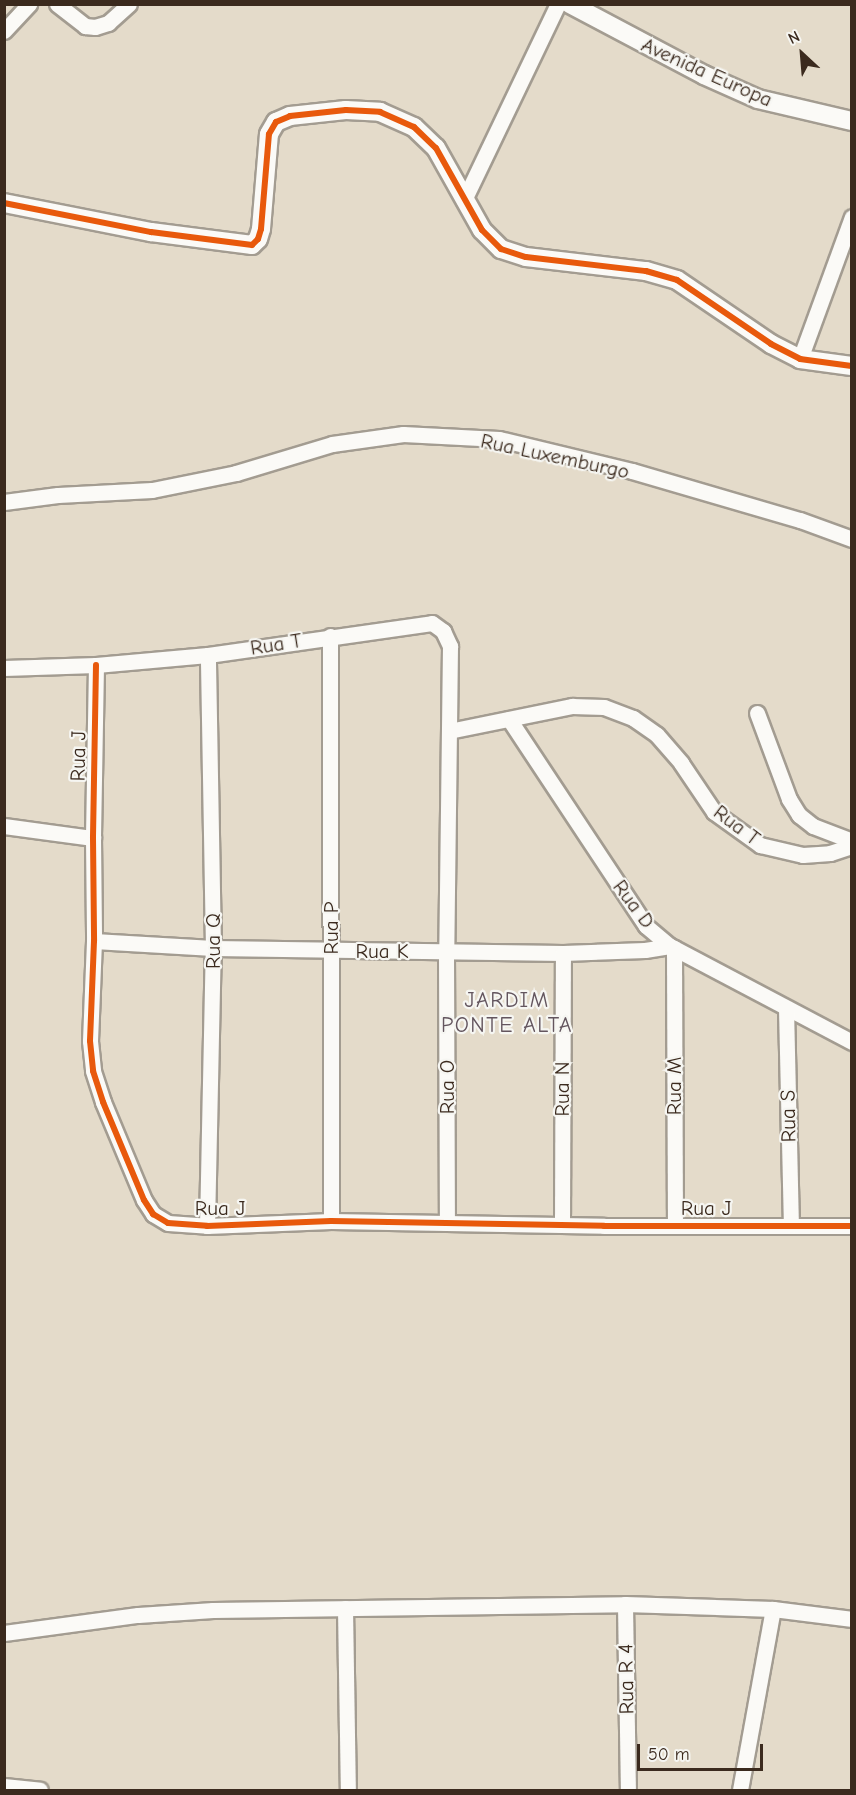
<!DOCTYPE html>
<html>
<head>
<meta charset="utf-8">
<style>
  body { margin:0 }
  #map { position:relative; width:856px; height:1795px; overflow:hidden; background:#e4dbca; font-family:"Comic Neue",sans-serif }
  div>[style] { position:absolute }
  .roads { filter:drop-shadow(2px 0 #a39c91) drop-shadow(-2px 0 #a39c91) drop-shadow(0 2px #a39c91) drop-shadow(0 -2px #a39c91) }
  .minor>* { height:15px; margin:-7.5px; padding:0 7.5px; transform-origin:7.5px; border-radius:7.5px; background:#fbfaf7 }
  .tertiary>* { height:18px; margin:-9px; padding:0 9px; transform-origin:9px; border-radius:9px; background:#fbfaf7 }
  .cycleway>* { height:6px; margin:-3px; padding:0 3px; transform-origin:3px; border-radius:3px; background:#e8590c }
  span { translate:-50% -50%; white-space:nowrap; text-align:center; line-height:1.15; -webkit-text-stroke:4.5px #f6f6f2; paint-order:stroke }
  .street-label { font-size:21px; color:#3b2a1e }
  .neighbourhood-label { font-size:22px; color:#63555e; letter-spacing:1.5px }
  .frame { position:absolute; inset:0; border:6px solid #3b2a1e; pointer-events:none }
  .north { position:absolute; left:772px; top:24px; width:60px; height:60px; -webkit-text-stroke:4px #f6f6f2; paint-order:stroke; rotate:334deg; font-size:16px; font-weight:700; line-height:24px; text-align:center; color:#3b2a1e }
  .north::after { content:''; display:block; margin:auto; width:21px; height:27px; background:#3b2a1e; clip-path:polygon(50% 0,100% 100%,50% 72%,0 100%) }
  .scale { position:absolute; left:637px; top:1744px; width:126px; height:27px; box-sizing:border-box; border:3px solid #3b2a1e; border-top:0; padding-left:8px; font-size:18px; line-height:21px; white-space:nowrap; color:#3b2a1e; -webkit-text-stroke:4px #f6f6f2; paint-order:stroke }
</style>
</head>
<body>
<div id="map">
  <div class="roads">
    <div class="minor">
      <div style="left:57px;top:4px;width:36px;rotate:38deg"></div>
      <div style="left:85px;top:26px;width:10px;rotate:6deg"></div>
      <div style="left:95px;top:27px;width:14px;rotate:-17deg"></div>
      <div style="left:108px;top:23px;width:28px;rotate:-42deg"></div>
      <div style="left:4px;top:31px;width:37px;rotate:-47deg"></div>
      <div style="left:464px;top:200px;width:217px;rotate:-64.4deg"></div>
      <div style="left:800px;top:359px;width:151px;rotate:-69.9deg"></div>
      <div style="left:4px;top:502px;width:54px;rotate:-7.4deg"></div>
      <div style="left:58px;top:495px;width:94px;rotate:-3deg"></div>
      <div style="left:152px;top:490px;width:86px;rotate:-11.4deg"></div>
      <div style="left:236px;top:473px;width:100px;rotate:-16.8deg"></div>
      <div style="left:332px;top:444px;width:72px;rotate:-8deg"></div>
      <div style="left:403px;top:434px;width:96px;rotate:3deg"></div>
      <div style="left:499px;top:439px;width:137px;rotate:13.5deg"></div>
      <div style="left:632px;top:471px;width:175px;rotate:16.3deg"></div>
      <div style="left:800px;top:520px;width:55px;rotate:20.1deg"></div>
      <div style="left:330px;top:636px;width:585px;rotate:89.9deg"></div>
      <div style="left:96px;top:665px;width:173px;rotate:91deg"></div>
      <div style="left:93px;top:838px;width:103px;rotate:89.4deg"></div>
      <div style="left:94px;top:941px;width:100px;rotate:92.3deg"></div>
      <div style="left:90px;top:1041px;width:30px;rotate:84deg"></div>
      <div style="left:93px;top:1071px;width:33px;rotate:72deg"></div>
      <div style="left:103px;top:1102px;width:106px;rotate:67.3deg"></div>
      <div style="left:144px;top:1200px;width:17px;rotate:57deg"></div>
      <div style="left:153px;top:1214px;width:17px;rotate:31deg"></div>
      <div style="left:168px;top:1223px;width:39px;rotate:4deg"></div>
      <div style="left:207px;top:1226px;width:124px;rotate:-2.3deg"></div>
      <div style="left:331px;top:1221px;width:273px;rotate:1deg"></div>
      <div style="left:604px;top:1226px;width:248px"></div>
      <div style="left:4px;top:668px;width:92px;rotate:-1.9deg"></div>
      <div style="left:96px;top:665px;width:112px;rotate:-5.1deg"></div>
      <div style="left:208px;top:655px;width:226px;rotate:-8.1deg"></div>
      <div style="left:432px;top:623px;width:14px;rotate:36deg"></div>
      <div style="left:443px;top:631px;width:17px;rotate:65deg"></div>
      <div style="left:450px;top:646px;width:306px;rotate:90.7deg"></div>
      <div style="left:446px;top:952px;width:270px;rotate:89.8deg"></div>
      <div style="left:757px;top:713px;width:92px;rotate:69.6deg"></div>
      <div style="left:789px;top:799px;width:19px;rotate:58deg"></div>
      <div style="left:799px;top:815px;width:18px;rotate:38deg"></div>
      <div style="left:813px;top:826px;width:42px;rotate:21deg"></div>
      <div style="left:509px;top:719px;width:248px;rotate:56.5deg"></div>
      <div style="left:646px;top:926px;width:31px;rotate:40deg"></div>
      <div style="left:670px;top:946px;width:206px;rotate:27.8deg"></div>
      <div style="left:449px;top:731px;width:126px;rotate:-11.5deg"></div>
      <div style="left:572px;top:706px;width:32px;rotate:2deg"></div>
      <div style="left:604px;top:707px;width:31px;rotate:21deg"></div>
      <div style="left:633px;top:718px;width:29px;rotate:35deg"></div>
      <div style="left:657px;top:735px;width:37px;rotate:49deg"></div>
      <div style="left:681px;top:763px;width:59px;rotate:56deg"></div>
      <div style="left:714px;top:812px;width:57px;rotate:35.7deg"></div>
      <div style="left:760px;top:845px;width:44px;rotate:13.1deg"></div>
      <div style="left:803px;top:855px;width:27px;rotate:-4deg"></div>
      <div style="left:830px;top:853px;width:23px;rotate:-18deg"></div>
      <div style="left:4px;top:826px;width:90px;rotate:7.7deg"></div>
      <div style="left:94px;top:941px;width:119px;rotate:3.4deg"></div>
      <div style="left:213px;top:948px;width:350px;rotate:0.8deg"></div>
      <div style="left:563px;top:953px;width:82px;rotate:-2.1deg"></div>
      <div style="left:645px;top:950px;width:25px;rotate:-9deg"></div>
      <div style="left:674px;top:948px;width:276px;rotate:89.8deg"></div>
      <div style="left:786px;top:1008px;width:217px;rotate:88.7deg"></div>
      <div style="left:562px;top:1224px;width:271px;rotate:-89.8deg"></div>
      <div style="left:207px;top:1226px;width:278px;rotate:-88.8deg"></div>
      <div style="left:213px;top:948px;width:293px;rotate:-91deg"></div>
      <div style="left:625px;top:1604px;width:186px;rotate:89.1deg"></div>
      <div style="left:345px;top:1608px;width:182px;rotate:89.1deg"></div>
      <div style="left:4px;top:1633px;width:135px;rotate:-7.7deg"></div>
      <div style="left:138px;top:1615px;width:75px;rotate:-3.8deg"></div>
      <div style="left:213px;top:1610px;width:412px;rotate:-0.8deg"></div>
      <div style="left:625px;top:1604px;width:148px;rotate:1.9deg"></div>
      <div style="left:773px;top:1609px;width:80px;rotate:7.2deg"></div>
      <div style="left:4px;top:1786px;width:36px;rotate:6deg"></div>
      <div style="left:740px;top:1790px;width:184px;rotate:-79.7deg"></div>
    </div>
    <div class="tertiary">
      <div style="left:570px;top:4px;width:152px;rotate:27.9deg"></div>
      <div style="left:704px;top:75px;width:59px;rotate:24deg"></div>
      <div style="left:758px;top:99px;width:97px;rotate:13.2deg"></div>
      <div style="left:4px;top:203px;width:150px;rotate:11.2deg"></div>
      <div style="left:151px;top:232px;width:102px;rotate:7.3deg"></div>
      <div style="left:252px;top:245px;width:8px;rotate:-45deg"></div>
      <div style="left:258px;top:239px;width:10px;rotate:-73deg"></div>
      <div style="left:261px;top:229px;width:95px;rotate:-85.2deg"></div>
      <div style="left:269px;top:134px;width:14px;rotate:-60deg"></div>
      <div style="left:276px;top:122px;width:15px;rotate:-23deg"></div>
      <div style="left:290px;top:116px;width:56px;rotate:-6.1deg"></div>
      <div style="left:346px;top:110px;width:34px;rotate:3deg"></div>
      <div style="left:380px;top:112px;width:37px;rotate:24deg"></div>
      <div style="left:414px;top:127px;width:30px;rotate:44deg"></div>
      <div style="left:436px;top:148px;width:94px;rotate:60.7deg"></div>
      <div style="left:482px;top:230px;width:27px;rotate:45deg"></div>
      <div style="left:501px;top:249px;width:26px;rotate:18deg"></div>
      <div style="left:526px;top:257px;width:121px;rotate:6.7deg"></div>
      <div style="left:646px;top:271px;width:32px;rotate:16deg"></div>
      <div style="left:677px;top:280px;width:114px;rotate:34.2deg"></div>
      <div style="left:771px;top:344px;width:33px;rotate:27deg"></div>
      <div style="left:800px;top:359px;width:52px;rotate:7.7deg"></div>
    </div>
  </div>
  <div class="cycleway">
    <div style="left:4px;top:203px;width:150px;rotate:11.2deg"></div>
    <div style="left:151px;top:232px;width:102px;rotate:7.3deg"></div>
    <div style="left:252px;top:245px;width:8px;rotate:-45deg"></div>
    <div style="left:258px;top:239px;width:10px;rotate:-73deg"></div>
    <div style="left:261px;top:229px;width:95px;rotate:-85.2deg"></div>
    <div style="left:269px;top:134px;width:14px;rotate:-60deg"></div>
    <div style="left:276px;top:122px;width:15px;rotate:-23deg"></div>
    <div style="left:290px;top:116px;width:56px;rotate:-6.1deg"></div>
    <div style="left:346px;top:110px;width:34px;rotate:3deg"></div>
    <div style="left:380px;top:112px;width:37px;rotate:24deg"></div>
    <div style="left:414px;top:127px;width:30px;rotate:44deg"></div>
    <div style="left:436px;top:148px;width:94px;rotate:60.7deg"></div>
    <div style="left:482px;top:230px;width:27px;rotate:45deg"></div>
    <div style="left:501px;top:249px;width:26px;rotate:18deg"></div>
    <div style="left:526px;top:257px;width:121px;rotate:6.7deg"></div>
    <div style="left:646px;top:271px;width:32px;rotate:16deg"></div>
    <div style="left:677px;top:280px;width:114px;rotate:34.2deg"></div>
    <div style="left:771px;top:344px;width:33px;rotate:27deg"></div>
    <div style="left:800px;top:359px;width:52px;rotate:7.7deg"></div>
    <div style="left:96px;top:665px;width:173px;rotate:91deg"></div>
    <div style="left:93px;top:838px;width:103px;rotate:89.4deg"></div>
    <div style="left:94px;top:941px;width:100px;rotate:92.3deg"></div>
    <div style="left:90px;top:1041px;width:30px;rotate:84deg"></div>
    <div style="left:93px;top:1071px;width:33px;rotate:72deg"></div>
    <div style="left:103px;top:1102px;width:106px;rotate:67.3deg"></div>
    <div style="left:144px;top:1200px;width:17px;rotate:57deg"></div>
    <div style="left:153px;top:1214px;width:17px;rotate:31deg"></div>
    <div style="left:168px;top:1223px;width:39px;rotate:4deg"></div>
    <div style="left:207px;top:1226px;width:124px;rotate:-2.3deg"></div>
    <div style="left:331px;top:1221px;width:273px;rotate:1deg"></div>
    <div style="left:604px;top:1226px;width:248px"></div>
  </div>
  <div class="street-label">
    <span style="left:707px;top:72px;rotate:24deg">Avenida Europa</span>
    <span style="left:555px;top:456px;rotate:12deg">Rua Luxemburgo</span>
    <span style="left:276px;top:644px;rotate:-9deg">Rua T</span>
    <span style="left:78px;top:756px;rotate:-89deg">Rua J</span>
    <span style="left:737px;top:825px;rotate:37deg">Rua T</span>
    <span style="left:634px;top:904px;rotate:53deg">Rua D</span>
    <span style="left:331px;top:928px;rotate:-90deg">Rua P</span>
    <span style="left:213px;top:941px;rotate:-90deg">Rua Q</span>
    <span style="left:382px;top:951px">Rua K</span>
    <span style="left:674px;top:1086px;rotate:-90deg">Rua M</span>
    <span style="left:447px;top:1087px;rotate:-90deg">Rua O</span>
    <span style="left:562px;top:1089px;rotate:-90deg">Rua N</span>
    <span style="left:788px;top:1116px;rotate:-91deg">Rua S</span>
    <span style="left:220px;top:1208px">Rua J</span>
    <span style="left:706px;top:1208px">Rua J</span>
    <span style="left:626px;top:1679px;rotate:-91deg">Rua R 4</span>
  </div>
  <div class="neighbourhood-label">
    <span style="left:507px;top:1013px">JARDIM<br>PONTE ALTA</span>
  </div>
  <div class="frame"></div>
  <div class="north">N</div>
  <div class="scale">50 m</div>
</div>
</body>
</html>
